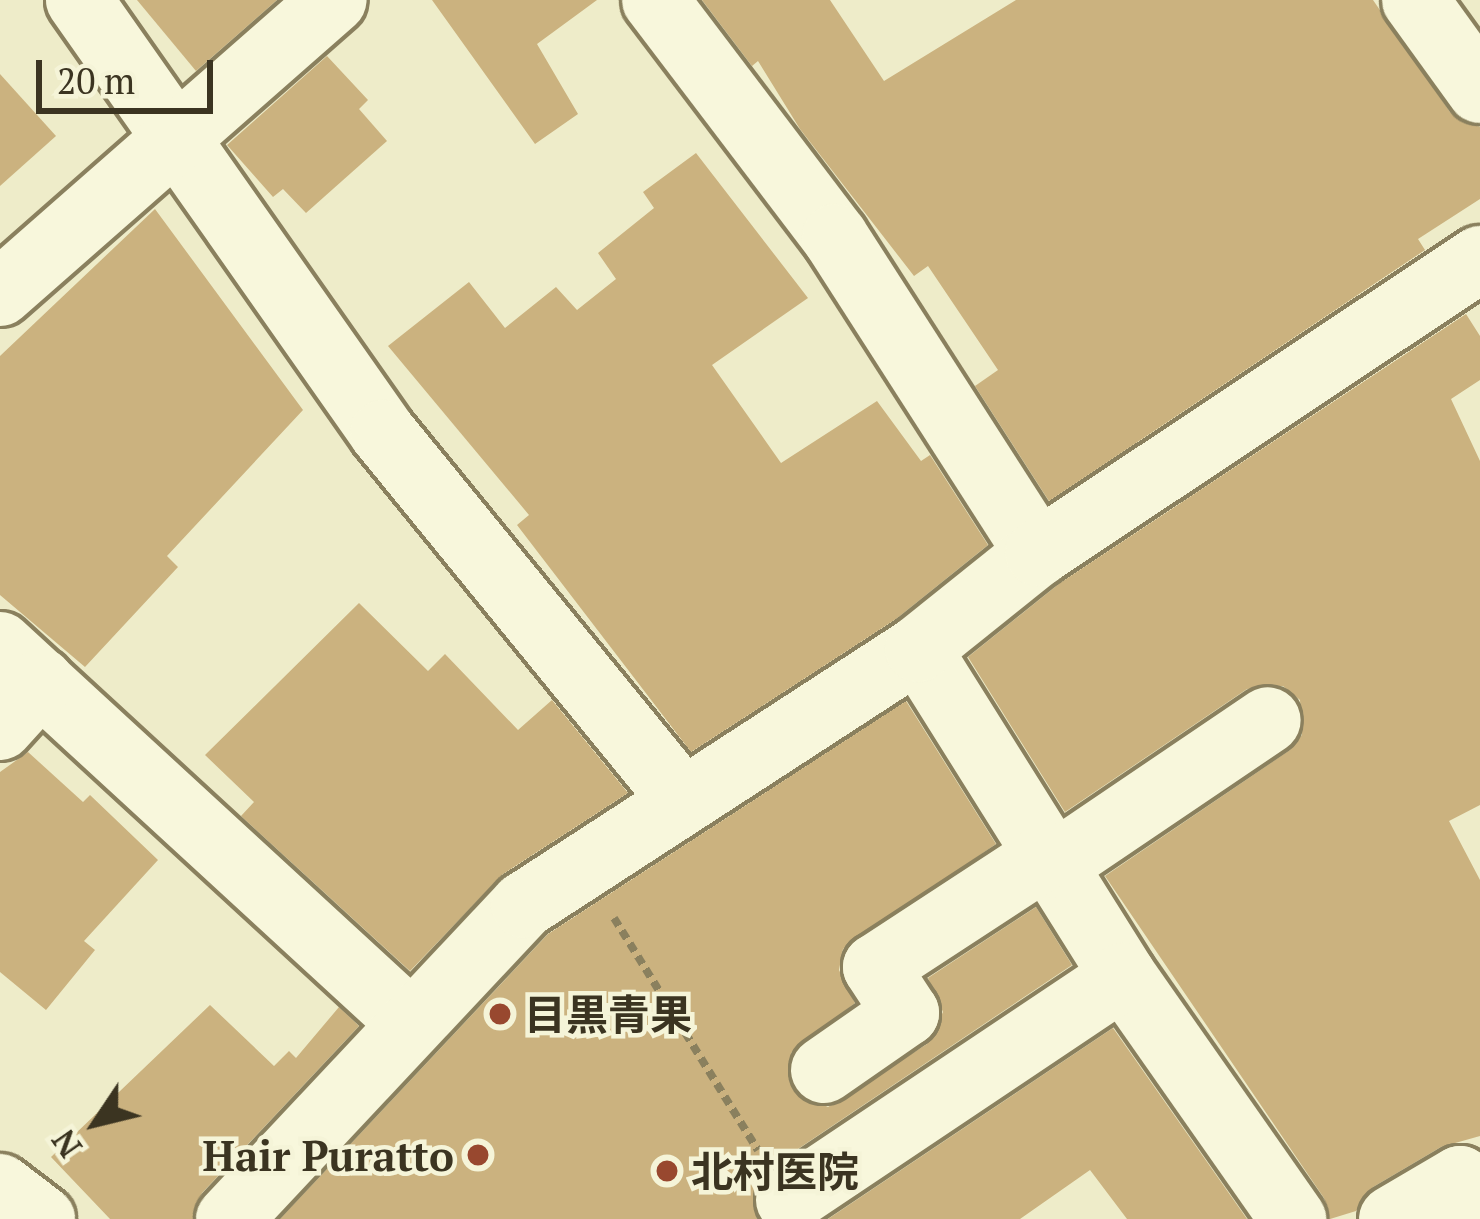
<!DOCTYPE html>
<html>
<head>
<meta charset="utf-8">
<style>
  body { margin:0 }
  #map { position:relative; width:1480px; height:1219px; overflow:hidden; background:#eeecc9; font-family:"PT Serif","Noto Sans JP",serif }
  div>[style] { position:absolute }
  .building>* { inset:0; background:#cbb27f }
  .path>* { height:8px; margin-top:-4px; transform-origin:0; background:repeating-linear-gradient(90deg,#8a805e 0 9px,transparent 0 15px) }
  .roads { filter:drop-shadow(3px 0 #8a805e) drop-shadow(-3px 0 #8a805e) drop-shadow(0 3px #8a805e) drop-shadow(0 -3px #8a805e) }
  .minor>* { height:66px; margin:-33px; padding:0 33px; transform-origin:33px; border-radius:33px; background:#f8f7dc }
  .dots>* { width:33px; height:33px; translate:-50% -50%; box-sizing:border-box; border:6px solid #f5f4d8; border-radius:50% }
  span { translate:-50% -50%; white-space:nowrap; text-align:center; line-height:1.15; -webkit-text-stroke:9px #f5f4d8; paint-order:stroke }
  .poi-label { font-size:42px; color:#3b3421; font-weight:700 }
  .left { translate:0 -50%; text-align:left }
  .right { translate:-100% -50%; text-align:right }
  .north { position:absolute; left:36px; top:1063px; width:120px; height:120px; -webkit-text-stroke:9px #f5f4d8; paint-order:stroke; rotate:235deg; font-size:33px; font-weight:700; line-height:48px; text-align:center; color:#3b3421 }
  .north::after { content:''; display:block; margin:auto; width:42px; height:54px; background:#3b3421; clip-path:polygon(50% 0,100% 100%,50% 72%,0 100%) }
  .scale { position:absolute; left:36px; top:60px; width:177px; height:54px; box-sizing:border-box; border:6px solid #3b3421; border-top:0; padding-left:15px; font-size:36px; line-height:42px; white-space:nowrap; color:#3b3421; -webkit-text-stroke:9px #f5f4d8; paint-order:stroke }
</style>
</head>
<body>
<div id="map">
  <div class="building">
    <div style="clip-path:polygon(137px 0,277px 0,196px 71px)"></div>
    <div style="clip-path:polygon(432px 0,597px 0,537px 44px,578px 114px,535px 144px)"></div>
    <div style="clip-path:polygon(702px 0,830px 0,884px 81px,1016px 0,1373px 0,1450px 112px,1480px 127px,1480px 199px,1418px 239px,1425px 250px,1049px 501px,975px 386px,998px 370px,928px 266px,914px 276px,800px 129px,758px 61px,752px 66px)"></div>
    <div style="clip-path:polygon(327px 56px,368px 100px,359px 109px,387px 141px,306px 213px,283px 189px,273px 197px,227px 145px)"></div>
    <div style="clip-path:polygon(0 74px,56px 136px,0 186px)"></div>
    <div style="clip-path:polygon(696px 153px,808px 298px,712px 365px,781px 463px,877px 401px,921px 461px,930px 455px,988px 545px,896px 619px,691px 752px,517px 525px,529px 515px,388px 346px,469px 282px,505px 328px,556px 287px,577px 310px,616px 279px,598px 253px,654px 208px,643px 192px)"></div>
    <div style="clip-path:polygon(155px 209px,303px 410px,167px 556px,178px 567px,85px 667px,0 595px,0 356px)"></div>
    <div style="clip-path:polygon(1466px 314px,1480px 336px,1480px 380px,1451px 399px,1480px 461px,1480px 805px,1449px 821px,1480px 880px,1480px 1136px,1441px 1147px,1373px 1187px,1356px 1211px,1330px 1219px,1324px 1198px,1105px 876px,1290px 750px,1302px 735px,1300px 700px,1283px 686px,1247px 689px,1065px 812px,968px 657px,1060px 583px)"></div>
    <div style="clip-path:polygon(359px 603px,428px 671px,445px 654px,518px 730px,552px 700px,628px 793px,503px 874px,410px 971px,241px 816px,254px 802px,205px 755px)"></div>
    <div style="clip-path:polygon(906px 701px,996px 844px,843px 949px,839px 970px,855px 1003px,791px 1053px,793px 1090px,828px 1107px,927px 1044px,943px 1012px,928px 978px,1036px 907px,1072px 965px,768px 1169px,755px 1185px,757px 1219px,280px 1219px,548px 934px)"></div>
    <div style="clip-path:polygon(28px 752px,83px 802px,90px 795px,158px 860px,84px 941px,95px 950px,46px 1010px,0 972px,0 772px)"></div>
    <div style="clip-path:polygon(210px 1005px,274px 1066px,289px 1051px,296px 1058px,339px 1007px,359px 1026px,202px 1193px,193px 1219px,110px 1219px,51px 1157px)"></div>
    <div style="clip-path:polygon(1113px 1028px,1247px 1219px,1127px 1219px,1090px 1170px,1020px 1219px,828px 1219px)"></div>
  </div>
  <div class="path">
    <div style="left:614px;top:918px;width:273px;rotate:58.2deg"></div>
  </div>
  <div class="roads">
    <div class="minor">
      <div style="left:79px;top:0;width:529px;rotate:54.93deg"></div>
      <div style="left:383px;top:433px;width:472px;rotate:50.8deg"></div>
      <div style="left:655px;top:0;width:298px;rotate:52.8deg"></div>
      <div style="left:835px;top:237px;width:376px;rotate:57.3deg"></div>
      <div style="left:1415px;top:0;width:111px;rotate:54.2deg"></div>
      <div style="left:0;top:293px;width:444px;rotate:-41.3deg"></div>
      <div style="left:0;top:645px;width:558px;rotate:42.6deg"></div>
      <div style="left:918px;top:649px;width:386px;rotate:57.9deg"></div>
      <div style="left:1123px;top:976px;width:297px;rotate:55deg"></div>
      <div style="left:0;top:727px;width:61px;rotate:-47.7deg"></div>
      <div style="left:1054px;top:865px;width:258px;rotate:-34.1deg"></div>
      <div style="left:824px;top:1070px;width:100px;rotate:-34.8deg"></div>
      <div style="left:906px;top:1013px;width:55px;rotate:-123.1deg"></div>
      <div style="left:876px;top:967px;width:204px;rotate:-33.2deg"></div>
      <div style="left:0;top:1187px;width:53px;rotate:37.3deg"></div>
      <div style="left:789px;top:1200px;width:402px;rotate:-33.8deg"></div>
      <div style="left:229px;top:1219px;width:431px;rotate:-46.8deg"></div>
      <div style="left:524px;top:905px;width:470px;rotate:-33deg"></div>
      <div style="left:918px;top:649px;width:154px;rotate:-38.7deg"></div>
      <div style="left:1038px;top:553px;width:531px;rotate:-33.63deg"></div>
      <div style="left:1392px;top:1219px;width:79px;rotate:-30.5deg"></div>
      <div style="left:1460px;top:1179px;width:30px;rotate:49deg"></div>
    </div>
  </div>
  <div class="dots">
    <div style="left:500px;top:1014px;background:#98482f"></div>
    <div style="left:478px;top:1155px;background:#98482f"></div>
    <div style="left:667px;top:1171px;background:#98482f"></div>
  </div>
  <div class="poi-label">
    <span class="left" style="left:524px;top:1014px">目黒青果</span>
    <span class="right" style="left:454px;top:1155px">Hair Puratto</span>
    <span class="left" style="left:691px;top:1171px">北村医院</span>
  </div>
  <div class="north">N</div>
  <div class="scale">20 m</div>
</div>
</body>
</html>
